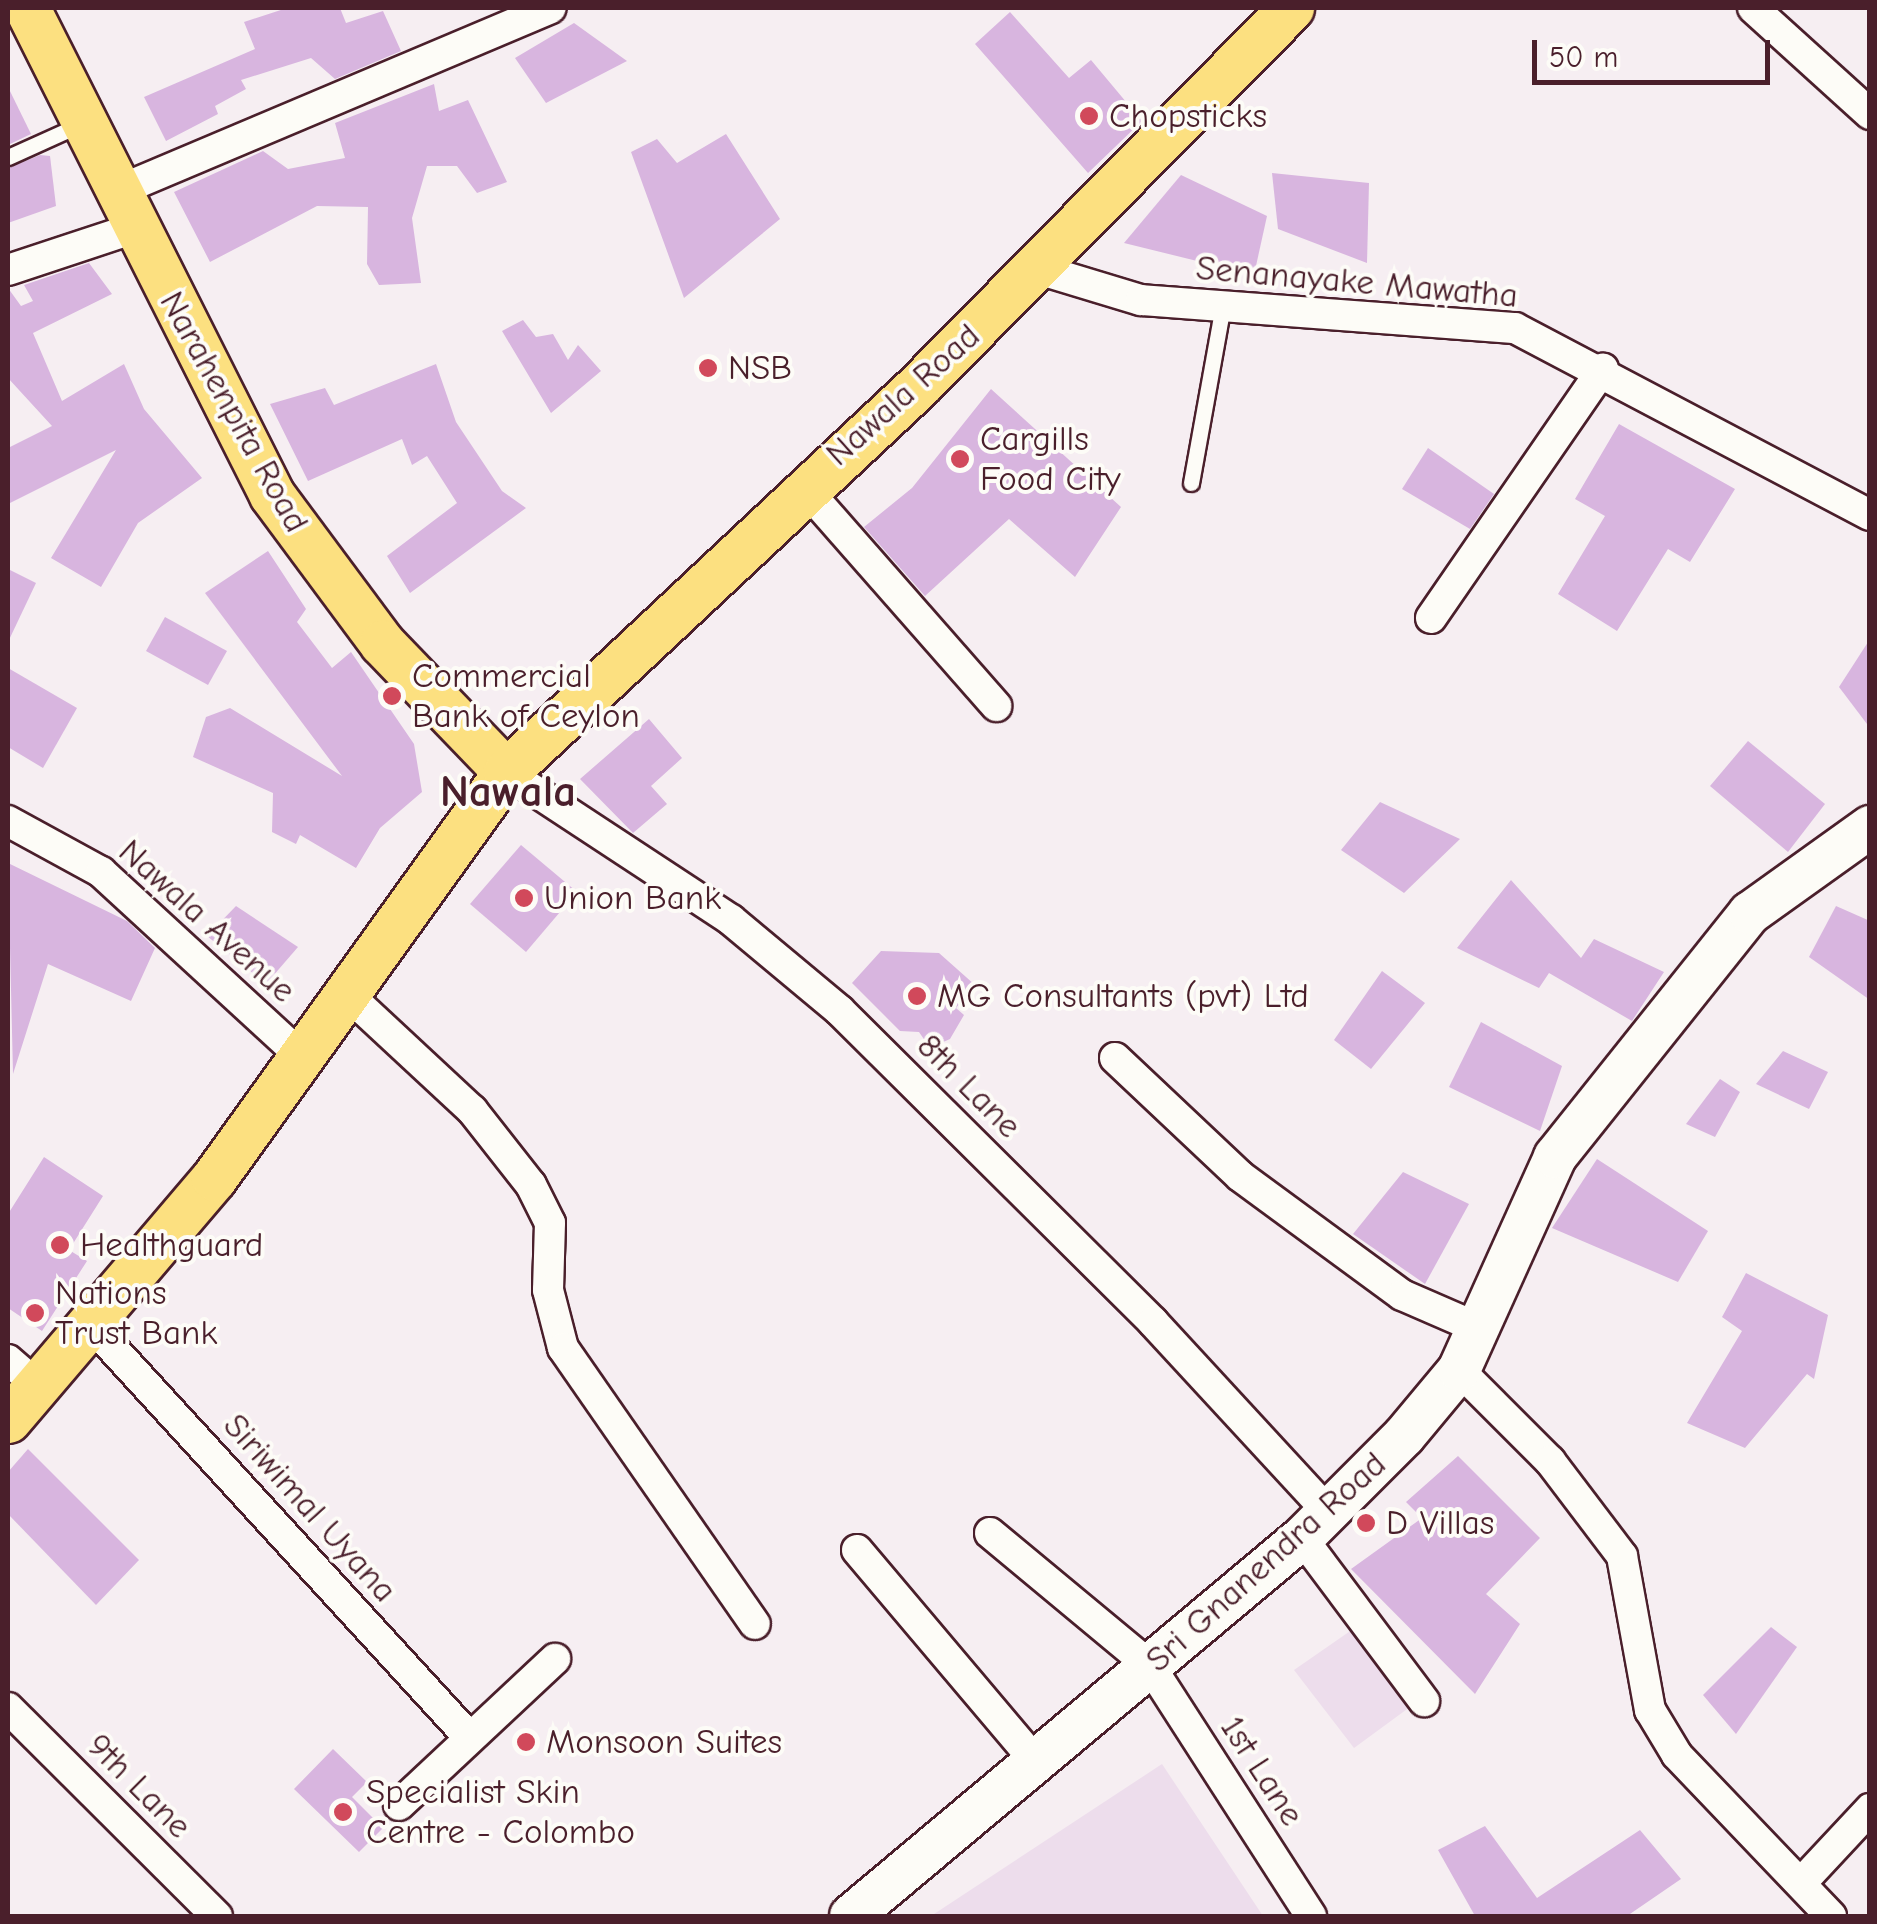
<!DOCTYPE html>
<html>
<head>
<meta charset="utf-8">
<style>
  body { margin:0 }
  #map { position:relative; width:1877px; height:1924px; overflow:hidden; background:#f6eef2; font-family:"Comic Neue",sans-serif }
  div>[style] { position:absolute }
  .built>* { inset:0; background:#edddec }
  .building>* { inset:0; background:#d8b5df }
  .roads { filter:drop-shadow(2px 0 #4a1f2b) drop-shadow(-2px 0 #4a1f2b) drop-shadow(0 2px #4a1f2b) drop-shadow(0 -2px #4a1f2b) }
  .lane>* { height:15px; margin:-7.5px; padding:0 7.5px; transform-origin:7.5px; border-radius:7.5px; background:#fdfcf7 }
  .street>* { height:30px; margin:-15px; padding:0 15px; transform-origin:15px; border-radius:15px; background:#fdfcf7 }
  .secondary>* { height:42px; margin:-21px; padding:0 21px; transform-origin:21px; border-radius:21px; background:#fdfcf7 }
  .primary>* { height:45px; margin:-22.5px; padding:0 22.5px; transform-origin:22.5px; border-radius:22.5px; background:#fce080 }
  .dots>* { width:28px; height:28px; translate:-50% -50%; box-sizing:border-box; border:5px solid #fdfcf7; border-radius:50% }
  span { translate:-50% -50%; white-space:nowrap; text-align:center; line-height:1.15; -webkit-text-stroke:8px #fdfcf7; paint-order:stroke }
  .poi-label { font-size:35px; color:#4a1f2b }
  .left { translate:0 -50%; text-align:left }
  .street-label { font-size:35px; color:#4a1f2b }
  .district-label { font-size:45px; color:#4a1f2b; font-weight:700 }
  .frame { position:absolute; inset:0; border:10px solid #4a1f2b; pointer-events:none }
  .scale { position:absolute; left:1532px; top:40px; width:238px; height:45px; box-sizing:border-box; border:5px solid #4a1f2b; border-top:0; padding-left:12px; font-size:30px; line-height:35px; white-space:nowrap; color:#4a1f2b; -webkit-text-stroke:8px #fdfcf7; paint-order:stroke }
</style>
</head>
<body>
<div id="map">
  <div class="built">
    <div style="clip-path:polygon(1356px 1627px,1414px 1704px,1354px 1748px,1294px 1670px)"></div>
    <div style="clip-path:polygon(1162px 1764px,1263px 1916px,931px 1916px)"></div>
  </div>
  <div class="building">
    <div style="clip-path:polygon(287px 8px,340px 8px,346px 23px,383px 11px,401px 51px,335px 79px,311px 58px,241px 80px,246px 89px,215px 106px,218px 114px,166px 141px,144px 97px,255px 49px,244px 22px)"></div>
    <div style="clip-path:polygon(1010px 12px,1069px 78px,1091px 60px,1142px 121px,1088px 173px,975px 44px)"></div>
    <div style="clip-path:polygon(574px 23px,627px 61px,546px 103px,515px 58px)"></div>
    <div style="clip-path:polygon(434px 84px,439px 111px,468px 100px,507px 182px,477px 193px,457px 166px,427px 166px,412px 218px,421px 283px,379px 285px,367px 264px,368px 207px,317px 206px,210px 262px,174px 192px,263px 151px,288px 169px,345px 158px,335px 123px)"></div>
    <div style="clip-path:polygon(8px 87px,31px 134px,8px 145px)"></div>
    <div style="clip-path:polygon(726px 134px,780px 219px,684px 298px,631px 152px,657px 139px,677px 163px)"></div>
    <div style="clip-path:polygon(40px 155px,50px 156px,56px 206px,8px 223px,8px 168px)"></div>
    <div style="clip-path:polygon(1272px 173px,1369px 183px,1367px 263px,1278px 229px)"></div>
    <div style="clip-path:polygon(1181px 175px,1267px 216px,1254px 275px,1124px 243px)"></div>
    <div style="clip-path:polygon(89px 263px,112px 294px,33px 333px,62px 401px,124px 364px,144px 409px,202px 478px,138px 523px,101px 587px,51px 558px,116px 450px,8px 504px,8px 448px,52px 426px,8px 378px,8px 288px,21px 306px,33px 301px,24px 285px)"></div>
    <div style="clip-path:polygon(523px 320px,536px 337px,553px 334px,568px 360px,578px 345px,601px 371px,551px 413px,502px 331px)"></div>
    <div style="clip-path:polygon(436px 364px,456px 422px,502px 491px,526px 508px,410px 593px,387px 556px,457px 503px,427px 456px,412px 465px,402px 439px,308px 481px,270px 404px,325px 388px,334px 405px)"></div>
    <div style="clip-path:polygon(991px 389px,1121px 507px,1075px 577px,1009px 519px,925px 596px,864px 527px,912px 488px)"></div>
    <div style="clip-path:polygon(1619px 424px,1735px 489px,1690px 562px,1668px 549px,1617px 631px,1558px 594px,1605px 516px,1575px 499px)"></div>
    <div style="clip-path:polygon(1428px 448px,1494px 494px,1470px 529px,1402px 489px)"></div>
    <div style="clip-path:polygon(268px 551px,306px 609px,297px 622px,332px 668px,351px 652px,414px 744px,422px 792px,380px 828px,356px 868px,300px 835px,296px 844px,272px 832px,273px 793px,193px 757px,206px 717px,230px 708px,342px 776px,205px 593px)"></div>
    <div style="clip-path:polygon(8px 569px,36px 583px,8px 642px)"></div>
    <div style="clip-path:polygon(165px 617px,227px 651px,208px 685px,146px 651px)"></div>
    <div style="clip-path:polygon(1870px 639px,1870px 728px,1839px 687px)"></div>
    <div style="clip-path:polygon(8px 668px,77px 708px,43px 768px,8px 747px)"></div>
    <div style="clip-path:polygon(649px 719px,682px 758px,651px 786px,667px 804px,633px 833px,580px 779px)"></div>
    <div style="clip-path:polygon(1748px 741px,1825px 804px,1788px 852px,1710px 786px)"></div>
    <div style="clip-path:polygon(1380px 802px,1460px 839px,1404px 893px,1341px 850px)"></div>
    <div style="clip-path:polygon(521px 845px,577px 892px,526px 952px,470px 904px)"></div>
    <div style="clip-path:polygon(8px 863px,127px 921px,155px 948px,131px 1001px,48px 964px,13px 1074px)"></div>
    <div style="clip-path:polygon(1511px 880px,1581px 958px,1594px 939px,1664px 972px,1632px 1021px,1549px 973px,1539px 988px,1457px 948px)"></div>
    <div style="clip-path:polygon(236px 906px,298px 947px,266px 984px,207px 936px)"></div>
    <div style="clip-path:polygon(1836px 906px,1870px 921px,1870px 1000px,1809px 957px)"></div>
    <div style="clip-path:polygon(881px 951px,939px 953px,975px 985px,956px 1008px,964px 1015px,950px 1039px,930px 1048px,919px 1032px,900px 1031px,852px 983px)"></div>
    <div style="clip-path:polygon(1382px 971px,1425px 1003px,1371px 1069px,1334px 1040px)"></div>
    <div style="clip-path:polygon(1481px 1022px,1562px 1066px,1540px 1131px,1449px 1087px)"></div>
    <div style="clip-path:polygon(1783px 1051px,1828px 1072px,1809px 1109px,1756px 1084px)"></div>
    <div style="clip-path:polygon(1720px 1079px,1740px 1092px,1715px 1137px,1686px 1124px)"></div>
    <div style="clip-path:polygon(44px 1157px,103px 1196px,69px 1250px,87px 1261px,42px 1331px,8px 1308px,8px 1214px)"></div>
    <div style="clip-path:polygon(1597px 1159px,1708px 1231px,1678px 1282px,1552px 1228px)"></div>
    <div style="clip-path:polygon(1403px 1172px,1469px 1204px,1425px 1284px,1353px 1234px)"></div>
    <div style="clip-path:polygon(1746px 1273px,1828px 1315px,1814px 1379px,1807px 1374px,1745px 1448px,1687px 1423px,1742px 1331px,1722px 1317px)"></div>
    <div style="clip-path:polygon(28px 1449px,139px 1560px,96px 1605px,8px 1514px,8px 1472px)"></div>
    <div style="clip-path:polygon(1458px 1456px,1540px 1538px,1486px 1594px,1520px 1624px,1475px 1694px,1351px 1569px,1422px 1518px,1406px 1502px)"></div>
    <div style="clip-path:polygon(1771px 1627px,1797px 1647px,1736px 1734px,1703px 1695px)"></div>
    <div style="clip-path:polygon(333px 1749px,367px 1782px,352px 1797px,383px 1828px,359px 1852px,294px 1789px)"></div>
    <div style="clip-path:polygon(1485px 1826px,1537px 1898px,1640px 1830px,1681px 1879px,1627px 1916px,1475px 1916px,1438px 1850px)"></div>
  </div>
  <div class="roads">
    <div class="lane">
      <div style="left:8px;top:157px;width:80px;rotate:-24.3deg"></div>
      <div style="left:1191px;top:483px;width:181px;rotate:-79.8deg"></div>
    </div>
    <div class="street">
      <div style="left:1753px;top:8px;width:158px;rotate:42.2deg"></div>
      <div style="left:113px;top:193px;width:475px;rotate:-22.9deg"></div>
      <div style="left:1038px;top:269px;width:108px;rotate:16.8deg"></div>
      <div style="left:1141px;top:300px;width:375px;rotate:4.3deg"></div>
      <div style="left:1515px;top:328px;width:401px;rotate:27.8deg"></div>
      <div style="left:8px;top:270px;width:131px;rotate:-18.3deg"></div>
      <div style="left:803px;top:486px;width:293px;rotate:48.7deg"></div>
      <div style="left:1431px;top:618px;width:303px;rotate:-55.4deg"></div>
      <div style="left:506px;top:772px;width:269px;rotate:33.3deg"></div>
      <div style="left:731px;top:920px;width:141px;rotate:39.8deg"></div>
      <div style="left:839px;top:1010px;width:443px;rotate:44.8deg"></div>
      <div style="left:1153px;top:1322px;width:260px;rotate:47.3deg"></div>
      <div style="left:8px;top:821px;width:106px;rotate:28.7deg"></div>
      <div style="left:101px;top:872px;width:270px;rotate:42.6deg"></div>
      <div style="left:347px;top:994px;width:171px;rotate:42.9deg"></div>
      <div style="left:472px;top:1110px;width:95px;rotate:51.8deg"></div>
      <div style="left:531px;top:1185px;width:42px;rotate:63.4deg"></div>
      <div style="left:550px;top:1223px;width:67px;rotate:91.7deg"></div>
      <div style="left:548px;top:1290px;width:60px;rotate:75.5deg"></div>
      <div style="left:563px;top:1348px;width:336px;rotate:55.2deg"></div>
      <div style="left:1115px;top:1058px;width:172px;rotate:43.3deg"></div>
      <div style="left:1240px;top:1176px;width:201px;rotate:36.3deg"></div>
      <div style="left:1402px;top:1295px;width:83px;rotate:23.5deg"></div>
      <div style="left:94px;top:1328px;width:556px;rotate:47.48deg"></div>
      <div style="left:8px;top:1360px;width:40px;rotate:41deg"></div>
      <div style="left:1459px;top:1370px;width:129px;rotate:45deg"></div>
      <div style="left:1550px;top:1461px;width:119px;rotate:52.8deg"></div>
      <div style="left:1622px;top:1556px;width:157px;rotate:79.7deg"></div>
      <div style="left:1650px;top:1710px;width:52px;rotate:59deg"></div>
      <div style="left:1677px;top:1755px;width:223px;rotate:46.3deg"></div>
      <div style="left:990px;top:1533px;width:208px;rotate:39.7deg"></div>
      <div style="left:1150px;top:1666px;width:297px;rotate:57.2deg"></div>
      <div style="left:1302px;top:1538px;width:204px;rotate:53.2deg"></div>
      <div style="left:857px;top:1550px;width:277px;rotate:49.8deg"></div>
      <div style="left:8px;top:1708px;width:295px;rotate:44.9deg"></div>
      <div style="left:399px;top:1805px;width:214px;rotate:-43.1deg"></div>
      <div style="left:1802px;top:1882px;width:100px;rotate:-47deg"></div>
    </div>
    <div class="secondary">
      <div style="left:851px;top:1916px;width:588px;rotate:-39.97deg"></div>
      <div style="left:1302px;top:1538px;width:144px;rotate:-45deg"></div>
      <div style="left:1404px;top:1436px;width:86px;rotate:-50.2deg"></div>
      <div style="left:1459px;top:1370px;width:234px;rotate:-65.7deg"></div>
      <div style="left:1555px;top:1157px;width:312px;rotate:-51.4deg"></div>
      <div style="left:1750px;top:913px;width:148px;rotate:-35.6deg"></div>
    </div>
    <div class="primary">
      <div style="left:27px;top:8px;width:545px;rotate:63.29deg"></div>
      <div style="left:272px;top:495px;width:184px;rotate:53.4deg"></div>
      <div style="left:382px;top:643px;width:179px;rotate:46.1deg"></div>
      <div style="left:8px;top:1420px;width:318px;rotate:-49.6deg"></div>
      <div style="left:214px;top:1178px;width:500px;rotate:-54.28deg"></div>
      <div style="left:506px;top:772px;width:565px;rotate:-43.13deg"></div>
      <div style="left:918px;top:386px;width:531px;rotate:-45.38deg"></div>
    </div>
  </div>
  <div class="dots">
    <div style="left:1089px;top:116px;background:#d1495b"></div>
    <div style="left:708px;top:368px;background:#d1495b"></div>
    <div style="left:960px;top:459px;background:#d1495b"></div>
    <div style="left:392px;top:696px;background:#d1495b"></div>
    <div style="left:524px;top:898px;background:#d1495b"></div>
    <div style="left:917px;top:996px;background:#d1495b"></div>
    <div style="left:60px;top:1245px;background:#d1495b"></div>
    <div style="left:35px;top:1313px;background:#d1495b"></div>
    <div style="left:1366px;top:1523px;background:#d1495b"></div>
    <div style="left:526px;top:1742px;background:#d1495b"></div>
    <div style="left:343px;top:1812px;background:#d1495b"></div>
  </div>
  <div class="poi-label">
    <span class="left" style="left:1109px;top:116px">Chopsticks</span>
    <span class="left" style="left:728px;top:368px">NSB</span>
    <span class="left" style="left:980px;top:459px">Cargills<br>Food City</span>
    <span class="left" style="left:412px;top:696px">Commercial<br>Bank of Ceylon</span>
    <span class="left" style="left:544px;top:898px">Union Bank</span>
    <span class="left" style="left:937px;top:996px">MG Consultants (pvt) Ltd</span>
    <span class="left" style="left:80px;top:1245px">Healthguard</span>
    <span class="left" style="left:55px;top:1313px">Nations<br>Trust Bank</span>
    <span class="left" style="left:1386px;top:1523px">D Villas</span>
    <span class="left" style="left:546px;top:1742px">Monsoon Suites</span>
    <span class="left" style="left:366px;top:1812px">Specialist Skin<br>Centre - Colombo</span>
  </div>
  <div class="street-label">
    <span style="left:1357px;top:282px;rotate:5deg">Senanayake Mawatha</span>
    <span style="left:903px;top:395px;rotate:-42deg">Nawala Road</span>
    <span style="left:234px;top:412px;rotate:61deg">Narahenpita Road</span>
    <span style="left:207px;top:921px;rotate:42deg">Nawala Avenue</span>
    <span style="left:969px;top:1086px;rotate:45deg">8th Lane</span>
    <span style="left:310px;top:1508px;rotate:48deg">Siriwimal Uyana</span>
    <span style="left:1266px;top:1562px;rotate:-42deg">Sri Gnanendra Road</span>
    <span style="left:1262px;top:1771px;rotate:57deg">1st Lane</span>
    <span style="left:139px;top:1786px;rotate:45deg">9th Lane</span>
  </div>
  <div class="district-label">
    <span style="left:508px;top:792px">Nawala</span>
  </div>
  <div class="frame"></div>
  <div class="scale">50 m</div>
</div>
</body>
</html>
